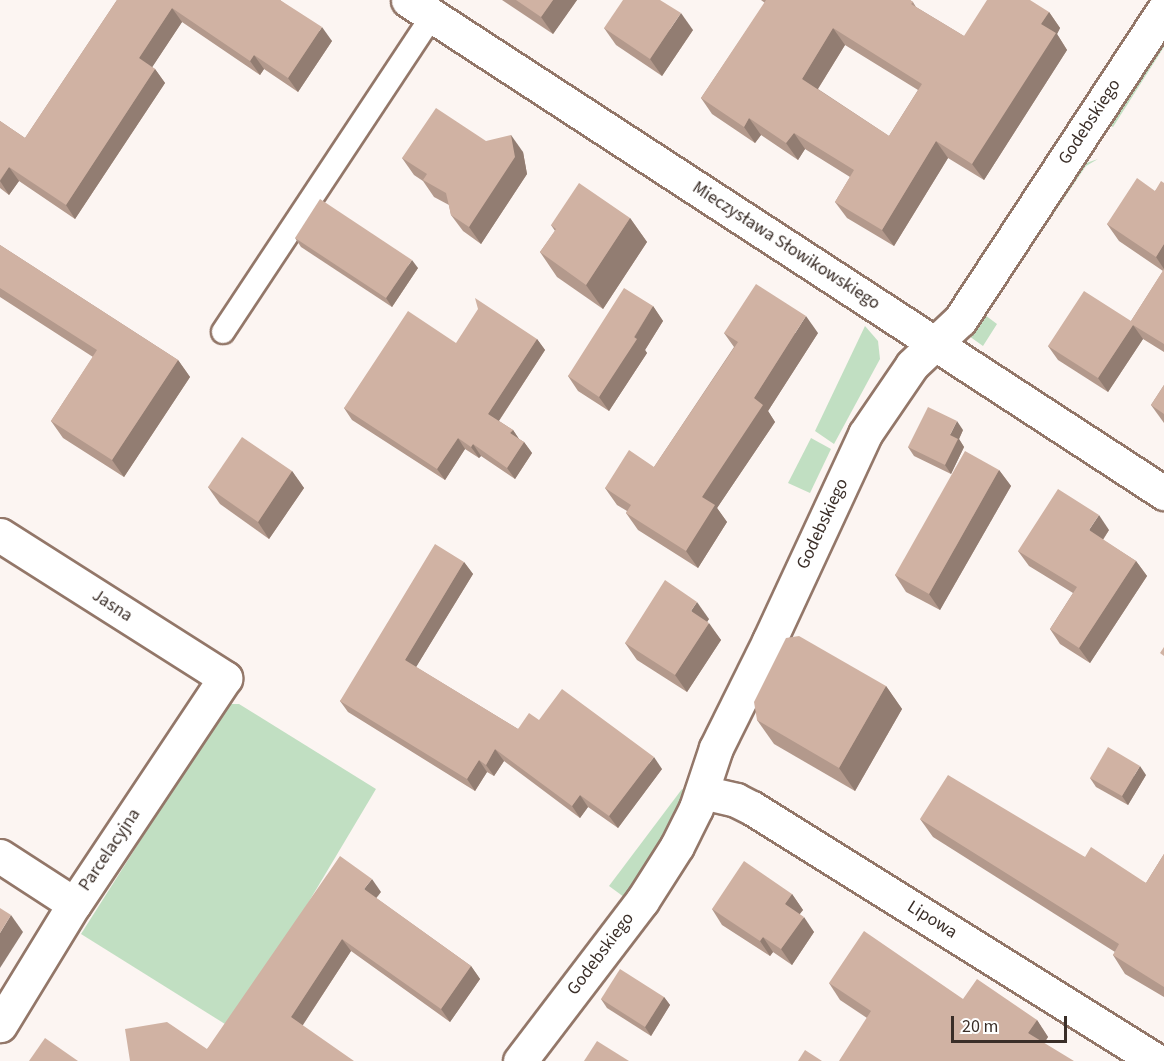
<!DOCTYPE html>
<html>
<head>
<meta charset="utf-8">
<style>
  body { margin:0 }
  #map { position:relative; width:1164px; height:1061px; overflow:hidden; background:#fcf5f2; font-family:"Source Sans 3",sans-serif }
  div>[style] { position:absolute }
  .green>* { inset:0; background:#c1dfc2 }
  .roads { filter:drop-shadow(2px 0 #937769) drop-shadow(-2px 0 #937769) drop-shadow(0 2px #937769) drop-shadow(0 -2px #937769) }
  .lane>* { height:22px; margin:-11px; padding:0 11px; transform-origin:11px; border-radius:11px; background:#fff }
  .street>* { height:33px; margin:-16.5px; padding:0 16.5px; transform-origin:16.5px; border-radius:16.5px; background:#fff }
  .wall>* { inset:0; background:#b3998c }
  .shaded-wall>* { inset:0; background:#927d72 }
  .building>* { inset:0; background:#d0b2a3 }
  span { translate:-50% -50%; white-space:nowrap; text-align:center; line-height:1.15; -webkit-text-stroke:4.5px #fff; paint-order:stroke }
  .street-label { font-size:18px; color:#3a2e28 }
  .scale { position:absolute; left:951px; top:1016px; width:116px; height:27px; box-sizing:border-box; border:3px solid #3a2e28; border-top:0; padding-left:8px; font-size:18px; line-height:21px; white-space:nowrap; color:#3a2e28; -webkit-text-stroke:4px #fff; paint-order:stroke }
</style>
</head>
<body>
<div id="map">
  <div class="green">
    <div style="clip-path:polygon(1164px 41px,1164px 47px,1113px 127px,1108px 125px)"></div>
    <div style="clip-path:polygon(1098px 159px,1086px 166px,985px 315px,997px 324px,983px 346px,969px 336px,970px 332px,1083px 164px)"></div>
    <div style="clip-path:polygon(865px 326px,878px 341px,880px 359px,834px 444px,815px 431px)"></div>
    <div style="clip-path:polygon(811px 438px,831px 449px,810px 493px,788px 483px)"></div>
    <div style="clip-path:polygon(227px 704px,239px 704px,376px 789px,233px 1029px,81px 934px)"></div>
    <div style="clip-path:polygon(682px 789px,685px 791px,671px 823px,633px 886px,624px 897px,609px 886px)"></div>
  </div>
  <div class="roads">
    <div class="lane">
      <div style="left:223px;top:332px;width:379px;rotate:-56.5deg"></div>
    </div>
    <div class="street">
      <div style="left:408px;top:0;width:903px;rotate:33.11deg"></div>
      <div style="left:0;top:535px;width:267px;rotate:32.4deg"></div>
      <div style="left:225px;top:678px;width:272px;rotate:123.7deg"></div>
      <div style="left:74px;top:904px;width:142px;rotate:121.4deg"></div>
      <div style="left:702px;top:792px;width:35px;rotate:13deg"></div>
      <div style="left:736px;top:800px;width:18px;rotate:27deg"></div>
      <div style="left:752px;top:808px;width:478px;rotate:32deg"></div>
      <div style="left:0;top:856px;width:88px;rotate:33deg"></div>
      <div style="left:520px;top:1061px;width:201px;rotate:-52.7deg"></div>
      <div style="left:642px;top:901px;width:65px;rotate:-57.5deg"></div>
      <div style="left:677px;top:846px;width:42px;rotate:-63.4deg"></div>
      <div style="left:696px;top:808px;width:63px;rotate:-71.6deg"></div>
      <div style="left:716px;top:748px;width:119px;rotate:-63.6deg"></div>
      <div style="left:769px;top:641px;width:228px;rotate:-65.1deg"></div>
      <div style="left:865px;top:434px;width:83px;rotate:-55.7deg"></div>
      <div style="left:912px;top:365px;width:66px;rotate:-43.2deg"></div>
      <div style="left:960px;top:320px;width:371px;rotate:-56.7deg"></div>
    </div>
  </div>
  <div class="wall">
    <div style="clip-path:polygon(117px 0,280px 0,332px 41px,298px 92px,264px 69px,260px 75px,182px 22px,152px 67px,155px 69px,165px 83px,75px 219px,19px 181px,9px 195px,0 188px,0 121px,25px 138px)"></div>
    <div style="clip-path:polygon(502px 0,577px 0,553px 34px)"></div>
    <div style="clip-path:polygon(evenodd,761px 0,910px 0,913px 2px,916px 7px,964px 36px,1049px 12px,1060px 28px,1057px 34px,1067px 50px,984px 180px,948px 158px,894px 246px,847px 218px,835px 202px,850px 177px,805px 149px,798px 160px,761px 135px,755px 143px,712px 114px,701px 98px,765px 3px,761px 0,845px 45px,918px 90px,889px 136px,818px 89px,845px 45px)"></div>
    <div style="clip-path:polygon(604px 28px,693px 30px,662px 76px,616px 45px)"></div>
    <div style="clip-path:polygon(486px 141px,523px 152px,527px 174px,481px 244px,463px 231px,451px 215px,449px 205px,434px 197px,423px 181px,414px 175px,402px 158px)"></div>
    <div style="clip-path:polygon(1164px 183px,1164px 352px,1143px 339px,1108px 392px,1058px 360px,1048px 346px,1131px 321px,1163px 271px,1119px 241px,1107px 224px,1155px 191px)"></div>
    <div style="clip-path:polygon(630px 218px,647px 242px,603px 309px,557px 277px,540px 252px,555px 231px,551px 225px)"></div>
    <div style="clip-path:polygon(295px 238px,418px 268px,392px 307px,301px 247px)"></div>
    <div style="clip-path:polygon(0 245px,178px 360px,190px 377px,124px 477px,63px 438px,51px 421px,93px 357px,0 297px)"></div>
    <div style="clip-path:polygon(653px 306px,663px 321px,645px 350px,647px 353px,609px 411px,578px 391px,568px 376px)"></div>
    <div style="clip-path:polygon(724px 333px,818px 333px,768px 411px,775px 422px,717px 508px,727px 522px,698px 568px,638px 530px,626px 513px,627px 511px,617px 505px,605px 488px,654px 467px,734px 347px)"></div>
    <div style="clip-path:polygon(537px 339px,545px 350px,499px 421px,513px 430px,519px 439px,524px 442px,532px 453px,515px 479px,481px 456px,479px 458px,465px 449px,445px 480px,352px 420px,344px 408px,456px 343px)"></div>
    <div style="clip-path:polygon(1164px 385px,1164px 423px,1151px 405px)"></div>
    <div style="clip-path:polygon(963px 430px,959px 439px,964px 447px,951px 474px,914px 456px,908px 447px)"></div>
    <div style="clip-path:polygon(999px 470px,1011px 486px,940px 610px,906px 592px,895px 575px)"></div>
    <div style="clip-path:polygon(292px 471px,304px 488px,269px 539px,220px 504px,208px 487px)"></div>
    <div style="clip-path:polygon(1109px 530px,1103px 540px,1136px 561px,1147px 576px,1090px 663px,1060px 644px,1050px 629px,1073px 593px,1029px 566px,1018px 551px)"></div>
    <div style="clip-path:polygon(464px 562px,473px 574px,416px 667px,518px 729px,539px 720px,662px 769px,618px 828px,588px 807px,580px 818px,504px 761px,494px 776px,487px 772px,475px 791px,348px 712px,340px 701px)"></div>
    <div style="clip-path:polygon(709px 619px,707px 622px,721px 640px,687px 692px,637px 660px,625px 643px)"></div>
    <div style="clip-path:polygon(886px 686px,902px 709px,855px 791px,774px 744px,757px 720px)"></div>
    <div style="clip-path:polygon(1146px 775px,1128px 805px,1096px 787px,1090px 778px)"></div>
    <div style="clip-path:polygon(920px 819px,1085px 857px,1146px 883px,1164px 854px,1164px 997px,1125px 974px,1113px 955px,1115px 952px,933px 837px)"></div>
    <div style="clip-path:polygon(381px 892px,376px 898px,471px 966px,480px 979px,450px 1022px,351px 951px,303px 1025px,207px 1049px)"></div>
    <div style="clip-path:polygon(792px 894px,803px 910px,799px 914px,814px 932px,792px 965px,773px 952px,770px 956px,722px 925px,712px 909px)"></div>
    <div style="clip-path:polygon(829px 983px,963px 999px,1037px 1020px,1048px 1037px,1044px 1043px,867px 1018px,840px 1000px)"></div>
    <div style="clip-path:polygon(664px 997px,670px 1005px,651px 1036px,607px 1008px,601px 999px)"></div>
  </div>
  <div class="shaded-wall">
    <div style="clip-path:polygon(553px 0,577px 0,553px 34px,541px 17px)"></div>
    <div style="clip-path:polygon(172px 8px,182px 22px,149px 72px,139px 58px)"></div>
    <div style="clip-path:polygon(1049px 12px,1060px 28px,1057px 34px,1067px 50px,984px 180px,972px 164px,1041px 24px)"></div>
    <div style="clip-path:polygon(681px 13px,693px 30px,662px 76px,650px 59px)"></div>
    <div style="clip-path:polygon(322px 27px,332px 41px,298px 92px,288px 78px)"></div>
    <div style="clip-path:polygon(833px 28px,845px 45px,814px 95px,802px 79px)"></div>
    <div style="clip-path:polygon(254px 55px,264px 69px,260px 75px,250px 61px)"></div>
    <div style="clip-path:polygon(155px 69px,165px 83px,75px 219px,66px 205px)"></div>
    <div style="clip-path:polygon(749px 118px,761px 135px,755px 143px,744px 127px)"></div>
    <div style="clip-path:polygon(794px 133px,805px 149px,798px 160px,786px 143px)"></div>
    <div style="clip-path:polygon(511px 135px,523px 152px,527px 174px,481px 244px,469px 227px)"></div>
    <div style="clip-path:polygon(936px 141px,948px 158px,894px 246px,882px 230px)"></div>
    <div style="clip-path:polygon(9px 167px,19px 181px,9px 195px,0 181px)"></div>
    <div style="clip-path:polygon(630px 218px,647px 242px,603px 309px,586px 285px)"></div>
    <div style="clip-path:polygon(1164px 244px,1164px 269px,1156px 257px)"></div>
    <div style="clip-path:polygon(412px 260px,418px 268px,392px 307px,386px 298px)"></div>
    <div style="clip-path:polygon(653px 306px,663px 321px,645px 350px,647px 353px,609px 411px,599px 397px)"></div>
    <div style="clip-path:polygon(806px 316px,818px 333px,768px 411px,775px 422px,717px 508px,727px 522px,698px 568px,686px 551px,702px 497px,754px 398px)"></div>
    <div style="clip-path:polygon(1133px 325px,1143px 339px,1108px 392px,1098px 378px)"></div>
    <div style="clip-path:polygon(537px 339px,545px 350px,496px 425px,488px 414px)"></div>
    <div style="clip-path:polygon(178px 360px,190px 377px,124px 477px,112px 460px)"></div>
    <div style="clip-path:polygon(957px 421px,963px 430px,959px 439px,964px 447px,951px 474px,945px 465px,950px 435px)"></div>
    <div style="clip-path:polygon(513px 430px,521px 442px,510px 433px)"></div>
    <div style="clip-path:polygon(458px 438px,465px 449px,445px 480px,437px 469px)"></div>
    <div style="clip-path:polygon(524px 442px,532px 453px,515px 479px,507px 468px)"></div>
    <div style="clip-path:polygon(473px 444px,481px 456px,479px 458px,471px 447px)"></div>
    <div style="clip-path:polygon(999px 470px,1011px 486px,940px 610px,929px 594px)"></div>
    <div style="clip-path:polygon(292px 471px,304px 488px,269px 539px,258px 522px)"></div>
    <div style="clip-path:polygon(1099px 515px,1109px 530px,1099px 545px,1089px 530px)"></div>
    <div style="clip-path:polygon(1136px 561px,1147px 576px,1090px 663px,1079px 648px)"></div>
    <div style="clip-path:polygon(464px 562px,473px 574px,413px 672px,405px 660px)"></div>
    <div style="clip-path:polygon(697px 602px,709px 619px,703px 628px,691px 611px)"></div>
    <div style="clip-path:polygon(709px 623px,721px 640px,687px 692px,675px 675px)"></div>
    <div style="clip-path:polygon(886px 686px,902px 709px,855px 791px,839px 768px)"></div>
    <div style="clip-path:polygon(495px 749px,504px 761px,494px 776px,486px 765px)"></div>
    <div style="clip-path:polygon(654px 757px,662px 769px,618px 828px,609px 816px)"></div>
    <div style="clip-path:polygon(479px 760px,487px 772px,475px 791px,467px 779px)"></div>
    <div style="clip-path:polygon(1140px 766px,1146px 775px,1128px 805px,1122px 796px)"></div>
    <div style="clip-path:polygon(580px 795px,588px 807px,580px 818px,572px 806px)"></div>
    <div style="clip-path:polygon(372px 879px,381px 892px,373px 902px,364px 889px)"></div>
    <div style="clip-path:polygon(792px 894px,803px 910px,796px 919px,785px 904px)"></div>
    <div style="clip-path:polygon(11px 915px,23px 932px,0 968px,0 933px)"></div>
    <div style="clip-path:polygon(804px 917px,814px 932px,792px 965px,781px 949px)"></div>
    <div style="clip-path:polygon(763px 937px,773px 952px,770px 956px,760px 941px)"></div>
    <div style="clip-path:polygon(342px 939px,351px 951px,300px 1029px,291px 1017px)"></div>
    <div style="clip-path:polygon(471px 966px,480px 979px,450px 1022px,441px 1009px)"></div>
    <div style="clip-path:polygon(664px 997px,670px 1005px,651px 1036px,645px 1027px)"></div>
    <div style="clip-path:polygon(1037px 1020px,1048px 1037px,1040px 1049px,1028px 1033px)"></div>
  </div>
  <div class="building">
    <div style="clip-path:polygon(117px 0,280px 0,322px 27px,288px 78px,254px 55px,250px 61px,172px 8px,139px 58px,155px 69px,66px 205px,9px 167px,0 180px,0 121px,25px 138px)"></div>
    <div style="clip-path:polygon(516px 0,553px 0,541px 17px)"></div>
    <div style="clip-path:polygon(623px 0,660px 0,681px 13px,650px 59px,604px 28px)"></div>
    <div style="clip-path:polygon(evenodd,766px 0,910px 0,913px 2px,911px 4px,964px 36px,987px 0,1030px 0,1049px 12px,1041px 24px,1056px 33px,972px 164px,936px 141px,882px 230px,835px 202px,854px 170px,794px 133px,786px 143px,749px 118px,744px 127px,701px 98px,766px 0,833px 28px,922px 84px,889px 136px,802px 79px,833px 28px)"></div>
    <div style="clip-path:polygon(436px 108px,486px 141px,511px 135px,515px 157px,469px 227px,451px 215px,446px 193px,423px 180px,427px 174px,402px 158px)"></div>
    <div style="clip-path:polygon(1137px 178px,1155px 191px,1161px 181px,1164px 183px,1164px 244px,1156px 257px,1107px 224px)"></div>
    <div style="clip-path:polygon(579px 183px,630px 218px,586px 285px,540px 252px,556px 229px,551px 225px)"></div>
    <div style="clip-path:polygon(320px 199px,412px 260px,386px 298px,295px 238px)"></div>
    <div style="clip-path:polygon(0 245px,178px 360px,112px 460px,51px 421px,97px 350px,0 288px)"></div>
    <div style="clip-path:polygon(1164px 269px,1164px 344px,1133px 325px,1098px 378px,1048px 346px,1084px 291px,1131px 321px)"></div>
    <div style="clip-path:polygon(756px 284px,806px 316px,754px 398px,763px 405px,702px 497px,715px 505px,686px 551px,626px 513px,631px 505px,605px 488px,629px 450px,654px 467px,738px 342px,724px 333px)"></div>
    <div style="clip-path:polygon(624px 288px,653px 306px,634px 337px,637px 339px,599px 397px,568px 376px)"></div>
    <div style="clip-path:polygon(475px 298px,537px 339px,488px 414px,513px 430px,510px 433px,524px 442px,507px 468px,473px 444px,471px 447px,458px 438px,437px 469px,344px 408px,408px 311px,456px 343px,478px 309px)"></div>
    <div style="clip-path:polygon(1164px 385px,1164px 414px,1151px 405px)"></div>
    <div style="clip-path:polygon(928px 407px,957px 421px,950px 435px,958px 439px,945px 465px,908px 447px)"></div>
    <div style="clip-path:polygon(242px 437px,292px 471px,258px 522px,208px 487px)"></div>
    <div style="clip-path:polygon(965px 451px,999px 470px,929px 594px,895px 575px)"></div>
    <div style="clip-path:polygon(1058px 489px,1099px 515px,1089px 530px,1136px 561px,1079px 648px,1050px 629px,1077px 587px,1018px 551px)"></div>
    <div style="clip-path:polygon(435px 544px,464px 562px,405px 660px,518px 729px,529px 713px,539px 720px,562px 689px,654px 757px,609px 816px,580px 795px,572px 806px,495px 749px,486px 765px,479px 760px,467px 779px,340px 701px)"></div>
    <div style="clip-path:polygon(665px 580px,697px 602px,691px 611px,709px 623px,675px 675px,625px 643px)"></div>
    <div style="clip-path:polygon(799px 636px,886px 686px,839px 768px,757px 720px,754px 702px,786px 638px)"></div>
    <div style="clip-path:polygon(1164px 647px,1164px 656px,1160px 653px)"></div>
    <div style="clip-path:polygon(1108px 747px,1140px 766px,1122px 796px,1090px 778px)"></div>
    <div style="clip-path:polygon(948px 775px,1085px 857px,1091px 847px,1146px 883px,1164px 854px,1164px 987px,1113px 955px,1119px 944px,920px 819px)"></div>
    <div style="clip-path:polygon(340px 856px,372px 879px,364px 889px,471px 966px,441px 1009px,342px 939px,291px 1017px,354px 1061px,130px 1061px,125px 1029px,167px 1022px,207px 1049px)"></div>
    <div style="clip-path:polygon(744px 861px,792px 894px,785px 904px,804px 917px,781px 949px,763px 937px,760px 941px,712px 909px)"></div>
    <div style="clip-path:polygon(0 908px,11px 915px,0 933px)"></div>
    <div style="clip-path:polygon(864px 931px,963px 999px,977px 979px,1037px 1020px,1028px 1033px,1074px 1061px,839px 1061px,871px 1011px,829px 983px)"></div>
    <div style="clip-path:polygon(620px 969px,664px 997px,645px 1027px,601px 999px)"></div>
    <div style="clip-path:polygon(45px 1038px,78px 1061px,29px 1061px)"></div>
    <div style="clip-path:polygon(597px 1041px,629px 1061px,584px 1061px)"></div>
    <div style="clip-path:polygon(805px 1050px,822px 1061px,798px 1061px)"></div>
  </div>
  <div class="street-label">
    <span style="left:1090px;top:122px;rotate:-57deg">Godebskiego</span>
    <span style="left:786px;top:246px;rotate:33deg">Mieczysława Słowikowskiego</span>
    <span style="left:823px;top:524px;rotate:-65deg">Godebskiego</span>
    <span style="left:112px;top:606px;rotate:33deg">Jasna</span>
    <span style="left:110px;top:850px;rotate:-56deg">Parcelacyjna</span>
    <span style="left:932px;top:920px;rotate:32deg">Lipowa</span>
    <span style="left:601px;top:954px;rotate:-53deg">Godebskiego</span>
  </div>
  <div class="scale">20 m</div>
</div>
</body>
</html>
